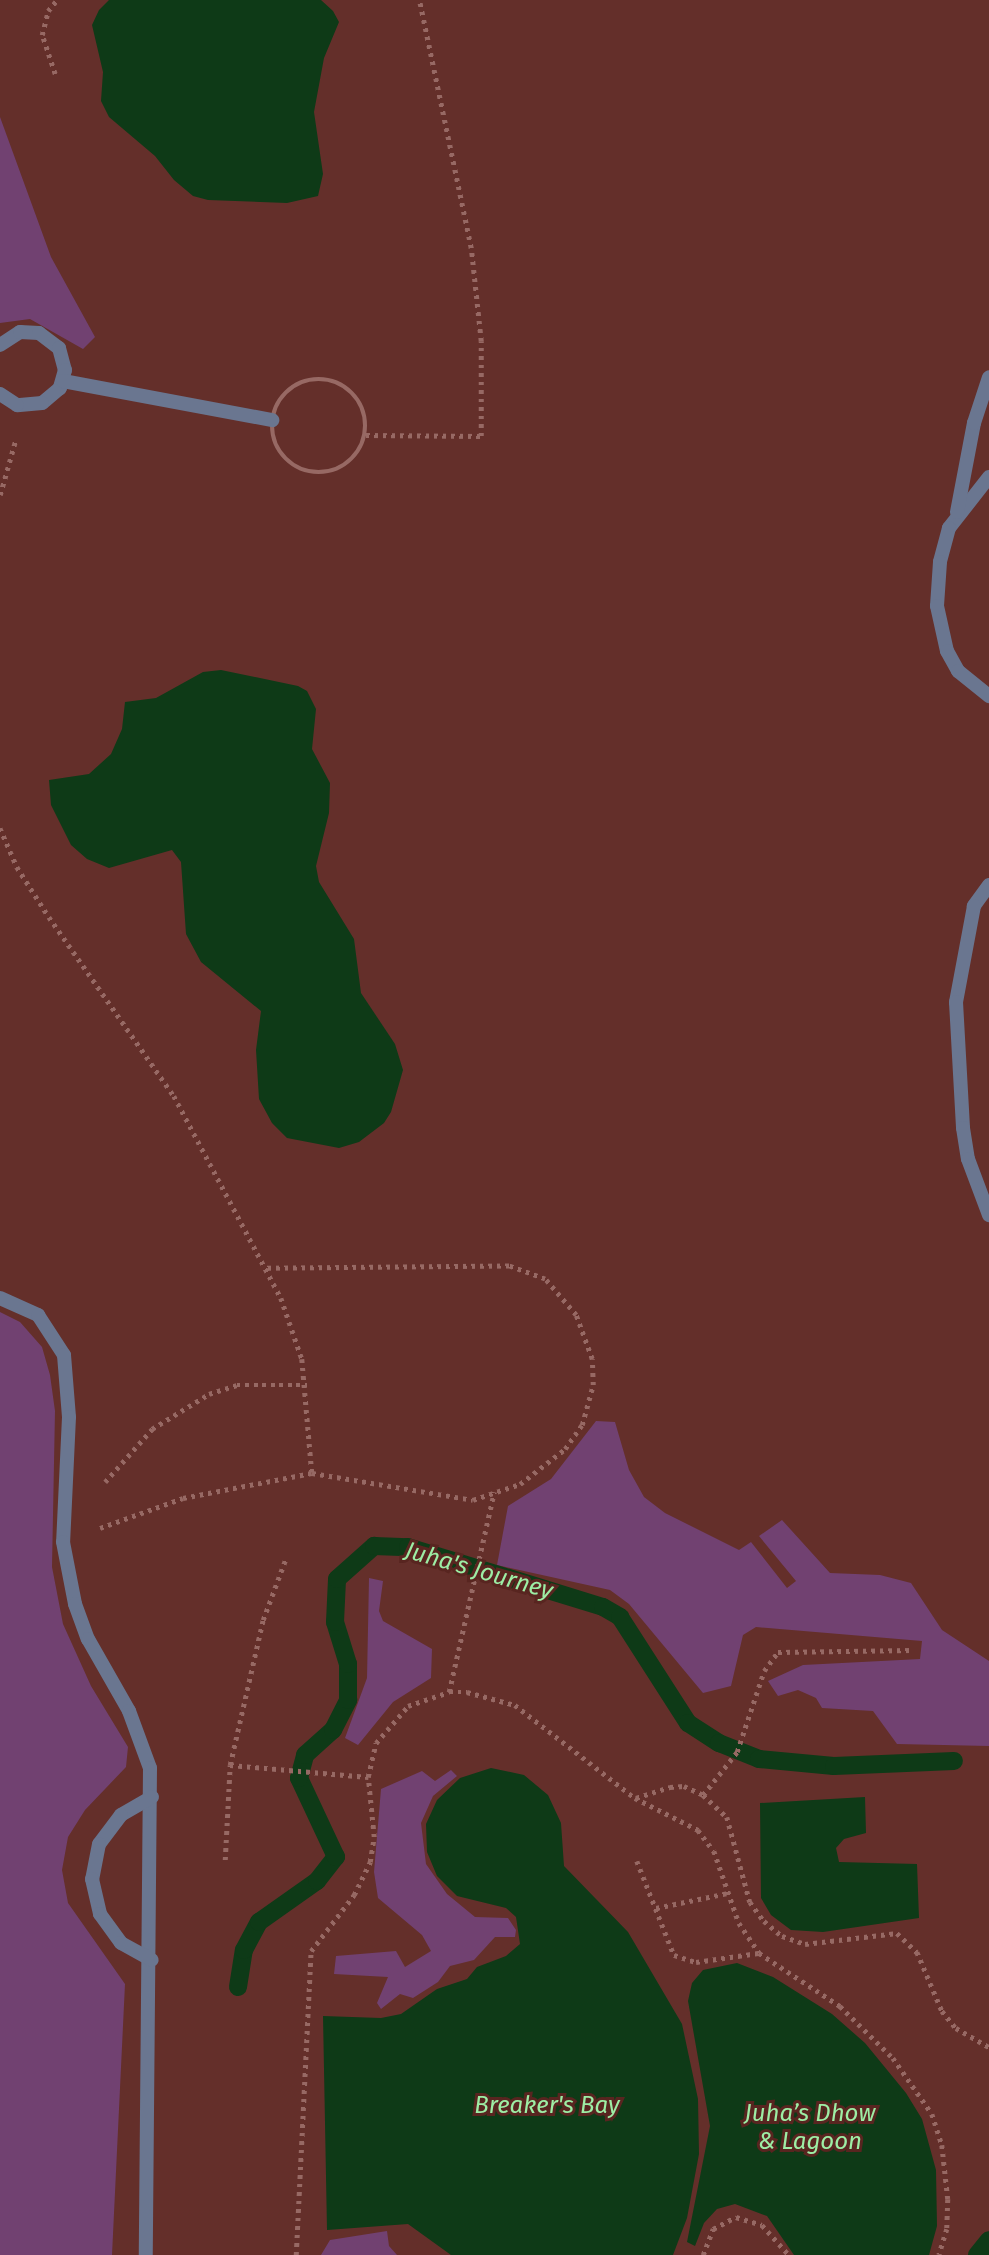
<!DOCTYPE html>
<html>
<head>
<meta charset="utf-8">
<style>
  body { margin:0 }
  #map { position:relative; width:989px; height:2255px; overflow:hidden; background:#642f2a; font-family:"Fira Sans",sans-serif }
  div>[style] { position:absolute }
  .green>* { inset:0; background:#714171 }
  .water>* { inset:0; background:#0e3a17 }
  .stream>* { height:18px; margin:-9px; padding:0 9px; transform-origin:9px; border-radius:9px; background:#0e3a17 }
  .path>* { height:4.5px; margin-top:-2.25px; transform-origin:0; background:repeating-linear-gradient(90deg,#976964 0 3.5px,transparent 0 8.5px) }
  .path>.ring { margin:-2.25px; padding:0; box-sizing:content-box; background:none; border:4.5px solid #976964; border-radius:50% }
  .service>* { height:14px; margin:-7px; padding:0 7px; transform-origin:7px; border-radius:7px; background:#6a7690 }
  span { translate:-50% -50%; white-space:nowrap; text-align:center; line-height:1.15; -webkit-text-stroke:6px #582520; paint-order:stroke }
  .water-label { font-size:24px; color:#9deea5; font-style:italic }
</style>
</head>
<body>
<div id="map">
  <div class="green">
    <div style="clip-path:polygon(0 117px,51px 257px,95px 337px,83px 349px,30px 319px,0 323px)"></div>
    <div style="clip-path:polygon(0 1312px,20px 1322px,42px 1347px,50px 1375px,55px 1411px,52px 1567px,63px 1624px,91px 1686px,128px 1747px,126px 1767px,85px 1810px,68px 1837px,62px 1870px,68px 1903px,125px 1984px,112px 2255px,0 2255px)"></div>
    <div style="clip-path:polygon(596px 1421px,615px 1422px,629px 1470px,644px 1497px,665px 1513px,739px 1550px,751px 1542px,787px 1588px,796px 1581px,759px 1536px,782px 1520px,830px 1573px,880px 1575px,911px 1583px,942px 1630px,989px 1661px,989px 1746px,897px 1744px,873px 1711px,822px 1708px,816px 1698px,798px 1690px,778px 1696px,768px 1681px,803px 1665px,920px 1659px,922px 1641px,756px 1627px,743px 1635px,731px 1686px,703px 1693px,629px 1604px,610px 1590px,497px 1565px,508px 1506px,551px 1479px)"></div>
    <div style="clip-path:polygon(369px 1578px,383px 1581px,379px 1611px,383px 1621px,432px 1649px,431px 1678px,393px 1702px,358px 1745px,345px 1738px,367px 1678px)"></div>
    <div style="clip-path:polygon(451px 1770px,457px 1776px,433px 1796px,421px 1823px,426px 1864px,447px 1894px,475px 1917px,508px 1918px,516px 1930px,515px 1937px,495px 1937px,474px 1960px,450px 1966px,438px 1982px,413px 1998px,400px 1994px,381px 2009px,377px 2003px,388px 1977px,334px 1974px,336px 1956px,396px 1951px,405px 1967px,431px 1951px,422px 1935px,378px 1898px,374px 1872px,381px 1789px,422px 1771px,435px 1781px)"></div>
    <div style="clip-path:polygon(387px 2231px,389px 2246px,397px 2255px,321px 2255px,330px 2240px)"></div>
  </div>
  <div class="water">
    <div style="clip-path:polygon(109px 0,321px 0,333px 11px,339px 22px,324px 58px,314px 112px,323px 174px,318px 196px,287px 203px,208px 200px,193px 196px,174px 180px,155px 156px,109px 117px,101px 101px,103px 72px,92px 25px,99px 10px)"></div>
    <div style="clip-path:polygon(221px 670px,298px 686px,307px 691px,316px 709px,312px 749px,330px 783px,329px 813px,316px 866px,319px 882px,354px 939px,361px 993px,395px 1044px,403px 1070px,391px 1112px,384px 1123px,359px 1142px,339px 1148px,287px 1138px,272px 1123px,259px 1099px,256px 1050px,261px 1011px,201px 962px,186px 934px,181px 862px,172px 850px,109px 868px,87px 859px,71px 845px,51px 805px,49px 780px,89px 774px,111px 754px,122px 729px,125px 702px,156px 698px,203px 672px)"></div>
    <div style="clip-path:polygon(491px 1768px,524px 1775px,548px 1795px,561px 1823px,564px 1866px,628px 1932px,682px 2024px,698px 2099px,699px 2154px,687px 2218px,673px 2255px,451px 2255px,408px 2224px,327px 2230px,323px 2016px,381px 2018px,401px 2014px,437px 1989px,467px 1979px,477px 1967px,506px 1956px,520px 1944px,516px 1917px,506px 1908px,457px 1896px,437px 1876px,427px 1852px,426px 1824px,437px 1800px,460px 1778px)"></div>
    <div style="clip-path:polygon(865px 1797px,866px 1833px,844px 1839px,836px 1848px,839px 1862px,917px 1864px,919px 1918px,823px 1932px,791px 1930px,771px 1915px,761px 1898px,760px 1803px)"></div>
    <div style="clip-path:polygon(737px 1963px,773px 1977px,832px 2014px,865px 2043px,906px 2093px,922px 2119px,936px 2170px,937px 2226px,929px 2255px,794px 2255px,767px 2216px,735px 2204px,717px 2209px,704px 2223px,695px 2246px,687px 2242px,710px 2126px,688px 2001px,692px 1983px,703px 1970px)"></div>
  </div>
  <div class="stream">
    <div style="left:238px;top:1987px;width:37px;rotate:-81deg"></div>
    <div style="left:244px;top:1950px;width:32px;rotate:-62deg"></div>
    <div style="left:259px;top:1922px;width:71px;rotate:-35.3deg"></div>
    <div style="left:317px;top:1881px;width:31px;rotate:-52deg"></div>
    <div style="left:336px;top:1857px;width:87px;rotate:-115.1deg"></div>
    <div style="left:299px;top:1778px;width:24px;rotate:-75deg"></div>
    <div style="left:305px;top:1755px;width:38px;rotate:-42deg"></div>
    <div style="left:333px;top:1730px;width:34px;rotate:-63deg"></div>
    <div style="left:348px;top:1700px;width:36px;rotate:-90deg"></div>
    <div style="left:348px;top:1664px;width:44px;rotate:-107.2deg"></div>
    <div style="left:335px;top:1622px;width:43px;rotate:-87.3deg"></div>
    <div style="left:337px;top:1579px;width:50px;rotate:-41.7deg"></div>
    <div style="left:374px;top:1546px;width:34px;rotate:2deg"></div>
    <div style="left:408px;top:1547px;width:204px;rotate:17.1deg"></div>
    <div style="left:603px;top:1607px;width:20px;rotate:30deg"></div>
    <div style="left:620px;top:1617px;width:126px;rotate:57.3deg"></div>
    <div style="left:688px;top:1723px;width:37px;rotate:33deg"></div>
    <div style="left:719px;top:1743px;width:43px;rotate:21.8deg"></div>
    <div style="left:759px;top:1759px;width:75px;rotate:5.3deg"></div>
    <div style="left:834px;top:1766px;width:120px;rotate:-2.4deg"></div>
    <div style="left:977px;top:2255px;width:19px;rotate:-51deg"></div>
  </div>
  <div class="path">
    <div style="left:55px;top:74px;width:41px;rotate:-108.4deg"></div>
    <div style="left:42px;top:35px;width:25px;rotate:-76deg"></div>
    <div style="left:48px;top:11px;width:14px;rotate:-51deg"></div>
    <div class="ring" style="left:272px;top:379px;width:89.5px;height:89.5px"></div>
    <div style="left:366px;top:435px;width:115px;rotate:0.5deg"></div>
    <div style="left:481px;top:436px;width:95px;rotate:-90deg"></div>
    <div style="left:481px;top:341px;width:94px;rotate:-96.1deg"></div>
    <div style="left:471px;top:248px;width:253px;rotate:-101.8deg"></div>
    <div style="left:0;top:495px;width:55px;rotate:-74.2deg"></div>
    <div style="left:0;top:828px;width:43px;rotate:66.4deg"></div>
    <div style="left:17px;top:867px;width:59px;rotate:57.4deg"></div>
    <div style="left:49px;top:917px;width:218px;rotate:55.1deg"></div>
    <div style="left:174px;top:1096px;width:229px;rotate:62.1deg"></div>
    <div style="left:281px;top:1298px;width:65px;rotate:71deg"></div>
    <div style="left:302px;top:1359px;width:114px;rotate:85deg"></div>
    <div style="left:105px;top:1482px;width:71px;rotate:-48.4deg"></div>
    <div style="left:152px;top:1429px;width:67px;rotate:-31.6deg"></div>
    <div style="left:209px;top:1394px;width:29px;rotate:-18deg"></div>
    <div style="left:237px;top:1385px;width:70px"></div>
    <div style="left:100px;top:1528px;width:88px;rotate:-19.9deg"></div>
    <div style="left:183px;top:1498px;width:131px;rotate:-11deg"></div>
    <div style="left:312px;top:1473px;width:163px;rotate:9.5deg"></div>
    <div style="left:473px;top:1500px;width:50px;rotate:-18.8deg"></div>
    <div style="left:520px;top:1484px;width:57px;rotate:-37.9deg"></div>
    <div style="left:565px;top:1449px;width:29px;rotate:-55deg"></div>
    <div style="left:582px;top:1425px;width:41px;rotate:-74.6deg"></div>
    <div style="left:593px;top:1385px;width:26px;rotate:-92deg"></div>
    <div style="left:592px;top:1359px;width:47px;rotate:-110deg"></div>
    <div style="left:576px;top:1315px;width:48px;rotate:-130.7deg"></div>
    <div style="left:545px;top:1279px;width:38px;rotate:-160deg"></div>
    <div style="left:509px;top:1266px;width:244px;rotate:179.5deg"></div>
    <div style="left:449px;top:1692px;width:205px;rotate:-77.3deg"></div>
    <div style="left:230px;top:1765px;width:139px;rotate:5deg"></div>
    <div style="left:703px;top:1795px;width:55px;rotate:-51.7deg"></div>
    <div style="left:737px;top:1752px;width:85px;rotate:-71.6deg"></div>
    <div style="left:764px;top:1671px;width:24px;rotate:-54deg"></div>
    <div style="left:778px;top:1652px;width:135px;rotate:-0.8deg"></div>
    <div style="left:636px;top:1798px;width:36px;rotate:-18deg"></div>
    <div style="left:670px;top:1787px;width:14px;rotate:-4deg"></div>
    <div style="left:684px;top:1786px;width:21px;rotate:25deg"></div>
    <div style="left:703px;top:1795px;width:33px;rotate:43deg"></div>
    <div style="left:727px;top:1817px;width:88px;rotate:74.9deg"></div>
    <div style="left:750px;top:1902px;width:24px;rotate:54deg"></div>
    <div style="left:764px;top:1921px;width:23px;rotate:40deg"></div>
    <div style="left:782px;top:1936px;width:24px;rotate:19deg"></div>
    <div style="left:805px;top:1944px;width:93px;rotate:-6.8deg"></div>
    <div style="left:897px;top:1933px;width:28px;rotate:44deg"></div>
    <div style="left:917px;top:1952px;width:64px;rotate:67deg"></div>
    <div style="left:942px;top:2011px;width:22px;rotate:51deg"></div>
    <div style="left:956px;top:2028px;width:38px;rotate:30deg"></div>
    <div style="left:225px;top:1860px;width:95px;rotate:-87deg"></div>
    <div style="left:230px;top:1765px;width:149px;rotate:-77.2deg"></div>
    <div style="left:263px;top:1620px;width:66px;rotate:-69.6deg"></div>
    <div style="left:637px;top:1861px;width:101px;rotate:68.5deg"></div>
    <div style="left:674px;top:1955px;width:23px;rotate:18deg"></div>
    <div style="left:696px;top:1962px;width:63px;rotate:-8.3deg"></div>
    <div style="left:656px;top:1908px;width:74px;rotate:-11.8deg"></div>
    <div style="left:296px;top:2255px;width:304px;rotate:-87.2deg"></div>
    <div style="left:311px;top:1951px;width:71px;rotate:-52.5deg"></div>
    <div style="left:354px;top:1895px;width:37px;rotate:-64deg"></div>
    <div style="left:370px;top:1862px;width:25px;rotate:-81deg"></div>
    <div style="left:374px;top:1837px;width:60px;rotate:-95.7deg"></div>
    <div style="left:368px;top:1777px;width:35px;rotate:-77deg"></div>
    <div style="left:376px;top:1743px;width:49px;rotate:-49.1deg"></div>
    <div style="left:408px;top:1706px;width:43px;rotate:-18.9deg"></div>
    <div style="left:449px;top:1692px;width:18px"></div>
    <div style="left:467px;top:1692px;width:50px;rotate:15.2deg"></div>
    <div style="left:515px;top:1705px;width:152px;rotate:37.8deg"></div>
    <div style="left:635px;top:1798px;width:71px;rotate:26.9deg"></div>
    <div style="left:698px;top:1830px;width:26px;rotate:53deg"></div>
    <div style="left:714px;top:1851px;width:76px;rotate:70.9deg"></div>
    <div style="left:739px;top:1923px;width:36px;rotate:56deg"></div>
    <div style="left:759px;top:1953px;width:97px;rotate:33.2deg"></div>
    <div style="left:840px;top:2006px;width:74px;rotate:44.5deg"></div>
    <div style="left:893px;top:2058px;width:68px;rotate:55.1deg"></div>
    <div style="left:932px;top:2114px;width:33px;rotate:72deg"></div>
    <div style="left:942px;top:2145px;width:54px;rotate:83.7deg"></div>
    <div style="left:948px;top:2199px;width:30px;rotate:92deg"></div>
    <div style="left:947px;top:2229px;width:27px;rotate:107deg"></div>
    <div style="left:703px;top:2255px;width:28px;rotate:-69deg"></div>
    <div style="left:713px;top:2229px;width:26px;rotate:-28deg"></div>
    <div style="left:736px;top:2217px;width:27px;rotate:17deg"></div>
    <div style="left:762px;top:2225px;width:40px;rotate:48deg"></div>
  </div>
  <div class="service">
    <div style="left:0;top:345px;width:24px;rotate:-33deg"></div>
    <div style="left:20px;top:332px;width:19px;rotate:3deg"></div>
    <div style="left:39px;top:333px;width:25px;rotate:37deg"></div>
    <div style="left:59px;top:348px;width:23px;rotate:75deg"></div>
    <div style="left:65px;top:370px;width:19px;rotate:106deg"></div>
    <div style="left:60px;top:388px;width:23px;rotate:140deg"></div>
    <div style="left:42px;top:403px;width:25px;rotate:175deg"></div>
    <div style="left:17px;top:405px;width:20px;rotate:-147deg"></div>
    <div style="left:63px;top:381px;width:213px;rotate:10.6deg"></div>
    <div style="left:989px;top:477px;width:65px;rotate:128.1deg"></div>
    <div style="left:949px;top:528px;width:35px;rotate:105deg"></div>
    <div style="left:940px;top:562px;width:44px;rotate:93.9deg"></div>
    <div style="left:937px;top:606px;width:46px;rotate:77.5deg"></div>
    <div style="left:947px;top:651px;width:23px;rotate:61deg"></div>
    <div style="left:958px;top:671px;width:40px;rotate:39deg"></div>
    <div style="left:957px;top:512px;width:91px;rotate:-79.2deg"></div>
    <div style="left:974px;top:423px;width:48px;rotate:-71.9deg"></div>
    <div style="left:989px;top:885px;width:26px;rotate:126deg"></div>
    <div style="left:974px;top:906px;width:98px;rotate:100.6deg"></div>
    <div style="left:956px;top:1002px;width:126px;rotate:86.8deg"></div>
    <div style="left:963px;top:1128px;width:31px;rotate:81deg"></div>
    <div style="left:968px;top:1159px;width:60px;rotate:69.4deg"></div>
    <div style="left:0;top:1298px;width:42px;rotate:24.1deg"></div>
    <div style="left:38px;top:1315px;width:48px;rotate:57deg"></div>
    <div style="left:64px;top:1355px;width:62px;rotate:85.4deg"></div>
    <div style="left:69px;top:1417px;width:125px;rotate:92.7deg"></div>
    <div style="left:63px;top:1542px;width:63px;rotate:79deg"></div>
    <div style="left:75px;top:1604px;width:37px;rotate:70deg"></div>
    <div style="left:88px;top:1639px;width:83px;rotate:60.3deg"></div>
    <div style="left:129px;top:1711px;width:61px;rotate:69.8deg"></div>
    <div style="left:150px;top:1768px;width:487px;rotate:90.5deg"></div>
    <div style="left:152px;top:1797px;width:36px;rotate:150deg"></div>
    <div style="left:121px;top:1815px;width:36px;rotate:127deg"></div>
    <div style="left:99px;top:1844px;width:36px;rotate:101deg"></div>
    <div style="left:92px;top:1879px;width:36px;rotate:77deg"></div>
    <div style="left:100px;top:1914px;width:36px;rotate:54deg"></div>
    <div style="left:121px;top:1943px;width:35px;rotate:29deg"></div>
  </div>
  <div class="water-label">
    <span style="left:479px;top:1571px;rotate:16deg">Juha's Journey</span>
    <span style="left:547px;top:2106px">Breaker's Bay</span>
    <span style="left:810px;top:2128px">Juha’s Dhow<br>&amp; Lagoon</span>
  </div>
</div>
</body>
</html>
